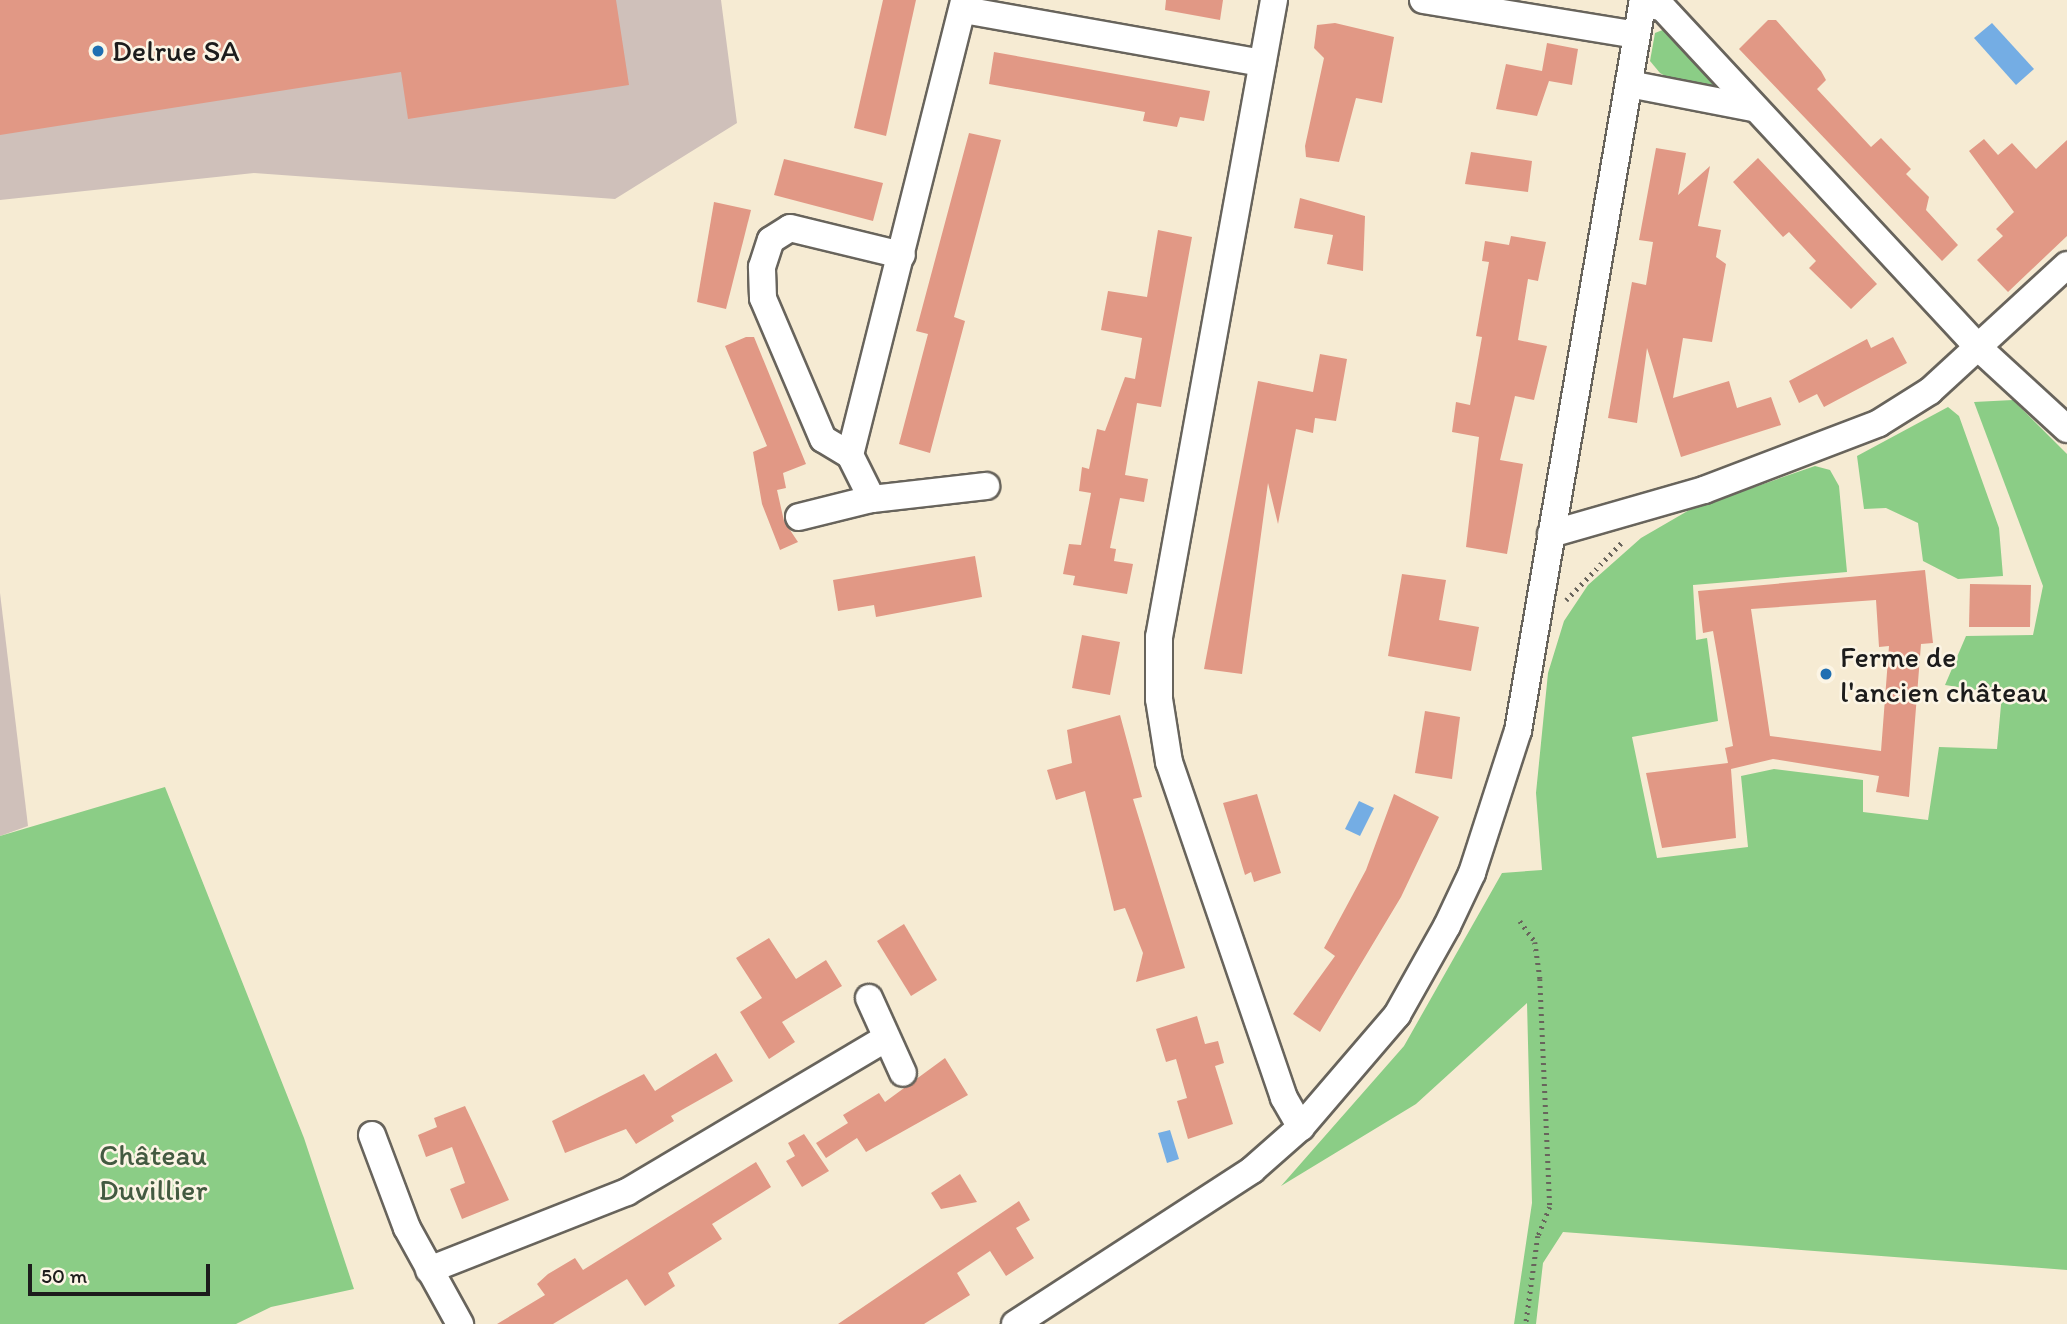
<!DOCTYPE html>
<html>
<head>
<meta charset="utf-8">
<style>
  body { margin:0 }
  #map { position:relative; width:2067px; height:1324px; overflow:hidden; background:#f6ebd3; font-family:Itim,sans-serif }
  div>[style] { position:absolute }
  .industrial>* { inset:0; background:#cfc0ba }
  .green>* { inset:0; background:#8bcd86 }
  .water>* { inset:0; background:#74ade4 }
  .building>* { inset:0; background:#e19885 }
  .path>* { height:4.5px; margin-top:-2.25px; transform-origin:0; background:repeating-linear-gradient(90deg,#68645c 0 2px,transparent 0 7px) }
  .roads { filter:drop-shadow(2px 0 #68645c) drop-shadow(-2px 0 #68645c) drop-shadow(0 2px #68645c) drop-shadow(0 -2px #68645c) }
  .street>* { height:26px; margin:-13px; padding:0 13px; transform-origin:13px; border-radius:13px; background:#fff }
  .dots>* { width:19px; height:19px; translate:-50% -50%; box-sizing:border-box; border:4px solid #fcf5e5; border-radius:50% }
  span { translate:-50% -50%; white-space:nowrap; text-align:center; line-height:1.15; -webkit-text-stroke:5px #fcf5e5; paint-order:stroke }
  .poi-label { font-size:30px; color:#1c1c1c }
  .left { translate:0 -50%; text-align:left }
  .park-label { font-size:30px; color:#435a41 }
  .scale { position:absolute; left:28px; top:1264px; width:182px; height:32px; box-sizing:border-box; border:4px solid #1c1c1c; border-top:0; padding-left:9px; font-size:21px; line-height:24px; white-space:nowrap; color:#1c1c1c; -webkit-text-stroke:5px #fcf5e5; paint-order:stroke }
</style>
</head>
<body>
<div id="map">
  <div class="industrial">
    <div style="clip-path:polygon(0 0,721px 0,737px 123px,615px 199px,254px 173px,0 200px)"></div>
    <div style="clip-path:polygon(0 593px,28px 826px,0 836px)"></div>
  </div>
  <div class="green">
    <div style="clip-path:polygon(1665px 29px,1721px 86px,1679px 84px,1660px 73px,1650px 61px,1655px 33px)"></div>
    <div style="clip-path:polygon(2013px 400px,2067px 454px,2067px 1270px,1563px 1232px,1543px 1263px,1536px 1324px,1514px 1324px,1532px 1203px,1527px 1003px,1416px 1104px,1281px 1186px,1404px 1046px,1502px 873px,1542px 870px,1536px 793px,1548px 673px,1564px 621px,1588px 585px,1641px 538px,1691px 509px,1815px 466px,1830px 470px,1839px 486px,1847px 572px,1693px 585px,1696px 640px,1707px 638px,1718px 721px,1632px 737px,1657px 858px,1748px 847px,1741px 776px,1774px 769px,1863px 780px,1863px 812px,1928px 820px,1939px 747px,1997px 749px,2002px 694px,1945px 685px,1966px 636px,2033px 635px,2043px 586px,1974px 402px)"></div>
    <div style="clip-path:polygon(1948px 407px,1959px 416px,1999px 528px,2003px 576px,1958px 579px,1923px 561px,1918px 523px,1886px 508px,1864px 509px,1857px 456px)"></div>
    <div style="clip-path:polygon(165px 787px,304px 1138px,354px 1289px,271px 1307px,236px 1324px,0 1324px,0 836px)"></div>
  </div>
  <div class="water">
    <div style="clip-path:polygon(1992px 23px,2034px 69px,2016px 85px,1974px 38px)"></div>
    <div style="clip-path:polygon(1359px 801px,1374px 808px,1360px 836px,1345px 829px)"></div>
    <div style="clip-path:polygon(1170px 1130px,1179px 1159px,1167px 1163px,1158px 1133px)"></div>
  </div>
  <div class="building">
    <div style="clip-path:polygon(0 0,616px 0,629px 85px,408px 119px,401px 72px,0 135px)"></div>
    <div style="clip-path:polygon(883px 0,916px 0,886px 136px,854px 128px)"></div>
    <div style="clip-path:polygon(1166px 0,1223px 0,1220px 20px,1165px 10px)"></div>
    <div style="clip-path:polygon(1768px 20px,1776px 20px,1821px 71px,1826px 80px,1817px 89px,1871px 147px,1881px 138px,1911px 169px,1906px 174px,1929px 197px,1926px 210px,1958px 245px,1942px 261px,1739px 49px)"></div>
    <div style="clip-path:polygon(1335px 23px,1394px 37px,1382px 103px,1356px 98px,1339px 162px,1306px 157px,1305px 146px,1324px 58px,1314px 48px,1317px 25px)"></div>
    <div style="clip-path:polygon(1547px 43px,1578px 49px,1572px 85px,1549px 81px,1537px 116px,1496px 109px,1506px 64px,1542px 71px)"></div>
    <div style="clip-path:polygon(994px 52px,1210px 91px,1204px 121px,1180px 117px,1177px 127px,1143px 121px,1145px 112px,989px 84px)"></div>
    <div style="clip-path:polygon(969px 133px,1001px 140px,954px 317px,965px 321px,930px 453px,899px 444px,928px 334px,916px 331px)"></div>
    <div style="clip-path:polygon(1984px 139px,1998px 155px,2012px 143px,2036px 169px,2067px 140px,2067px 236px,2008px 292px,1977px 260px,2003px 236px,1996px 229px,2014px 212px,1969px 151px)"></div>
    <div style="clip-path:polygon(1656px 148px,1686px 153px,1678px 195px,1710px 166px,1698px 226px,1721px 230px,1716px 257px,1726px 264px,1712px 342px,1683px 338px,1673px 398px,1729px 381px,1737px 408px,1771px 397px,1781px 425px,1681px 457px,1647px 348px,1637px 423px,1608px 418px,1632px 282px,1646px 285px,1653px 242px,1639px 240px)"></div>
    <div style="clip-path:polygon(1471px 152px,1532px 161px,1528px 192px,1465px 184px)"></div>
    <div style="clip-path:polygon(1758px 158px,1877px 284px,1851px 309px,1809px 268px,1816px 261px,1789px 232px,1783px 237px,1733px 182px)"></div>
    <div style="clip-path:polygon(784px 159px,883px 183px,873px 221px,774px 195px)"></div>
    <div style="clip-path:polygon(1300px 198px,1365px 216px,1363px 271px,1327px 264px,1333px 235px,1294px 228px)"></div>
    <div style="clip-path:polygon(714px 202px,751px 210px,726px 309px,697px 302px)"></div>
    <div style="clip-path:polygon(1158px 230px,1192px 237px,1161px 407px,1137px 403px,1125px 475px,1148px 479px,1144px 502px,1120px 498px,1110px 548px,1116px 549px,1114px 561px,1133px 564px,1127px 594px,1073px 585px,1075px 576px,1063px 574px,1069px 544px,1081px 545px,1091px 493px,1079px 491px,1082px 467px,1089px 469px,1097px 429px,1105px 431px,1125px 377px,1135px 379px,1142px 338px,1101px 330px,1108px 291px,1147px 297px)"></div>
    <div style="clip-path:polygon(1511px 236px,1546px 242px,1538px 281px,1528px 279px,1518px 340px,1547px 346px,1534px 400px,1515px 396px,1500px 460px,1523px 464px,1507px 554px,1466px 547px,1479px 437px,1452px 432px,1456px 402px,1470px 405px,1482px 337px,1476px 336px,1489px 262px,1482px 261px,1485px 241px,1509px 245px)"></div>
    <div style="clip-path:polygon(746px 337px,754px 337px,806px 464px,783px 473px,786px 488px,777px 490px,784px 521px,798px 542px,780px 550px,762px 504px,753px 452px,767px 446px,725px 346px)"></div>
    <div style="clip-path:polygon(1893px 337px,1907px 363px,1824px 407px,1817px 394px,1799px 403px,1789px 381px,1867px 339px,1871px 348px)"></div>
    <div style="clip-path:polygon(1320px 354px,1347px 359px,1336px 421px,1315px 418px,1313px 433px,1296px 429px,1278px 524px,1268px 483px,1242px 674px,1204px 669px,1258px 381px,1313px 392px)"></div>
    <div style="clip-path:polygon(975px 556px,982px 597px,876px 617px,874px 605px,838px 611px,833px 580px)"></div>
    <div style="clip-path:polygon(evenodd,1925px 570px,1933px 643px,1921px 644px,1909px 797px,1876px 792px,1879px 776px,1773px 759px,1731px 769px,1736px 838px,1662px 848px,1646px 773px,1728px 763px,1725px 748px,1733px 746px,1713px 631px,1703px 633px,1698px 591px,1925px 570px,1876px 600px,1879px 647px,1889px 646px,1881px 751px,1770px 736px,1751px 609px,1876px 600px)"></div>
    <div style="clip-path:polygon(1402px 574px,1446px 580px,1439px 620px,1479px 627px,1471px 671px,1388px 656px)"></div>
    <div style="clip-path:polygon(1970px 584px,2031px 585px,2030px 627px,1969px 627px)"></div>
    <div style="clip-path:polygon(1082px 635px,1120px 642px,1110px 695px,1072px 688px)"></div>
    <div style="clip-path:polygon(1425px 711px,1460px 717px,1452px 779px,1415px 773px)"></div>
    <div style="clip-path:polygon(1120px 715px,1142px 797px,1133px 799px,1185px 968px,1136px 982px,1143px 953px,1125px 908px,1114px 911px,1085px 791px,1056px 800px,1047px 770px,1072px 763px,1067px 730px)"></div>
    <div style="clip-path:polygon(1257px 794px,1281px 873px,1254px 882px,1251px 872px,1245px 875px,1223px 803px)"></div>
    <div style="clip-path:polygon(1394px 794px,1439px 817px,1401px 897px,1320px 1032px,1293px 1014px,1335px 956px,1324px 948px,1366px 870px)"></div>
    <div style="clip-path:polygon(904px 924px,937px 980px,911px 996px,877px 941px)"></div>
    <div style="clip-path:polygon(769px 938px,796px 979px,826px 960px,842px 986px,782px 1022px,795px 1042px,769px 1059px,740px 1012px,762px 998px,736px 958px)"></div>
    <div style="clip-path:polygon(1197px 1016px,1205px 1044px,1218px 1041px,1224px 1063px,1215px 1066px,1233px 1124px,1188px 1139px,1177px 1101px,1187px 1098px,1176px 1059px,1166px 1062px,1156px 1029px)"></div>
    <div style="clip-path:polygon(716px 1053px,733px 1081px,671px 1116px,674px 1121px,636px 1144px,626px 1129px,565px 1153px,552px 1121px,644px 1074px,655px 1091px)"></div>
    <div style="clip-path:polygon(945px 1058px,968px 1095px,866px 1152px,857px 1138px,826px 1158px,816px 1143px,848px 1123px,843px 1115px,879px 1093px,885px 1102px)"></div>
    <div style="clip-path:polygon(465px 1106px,509px 1200px,462px 1219px,450px 1189px,465px 1183px,452px 1147px,426px 1157px,418px 1135px,437px 1127px,434px 1118px)"></div>
    <div style="clip-path:polygon(804px 1134px,829px 1171px,802px 1187px,786px 1161px,795px 1156px,788px 1143px)"></div>
    <div style="clip-path:polygon(756px 1162px,771px 1187px,712px 1224px,722px 1239px,668px 1273px,675px 1286px,645px 1306px,627px 1279px,553px 1324px,497px 1324px,545px 1295px,537px 1284px,548px 1274px,575px 1258px,583px 1270px)"></div>
    <div style="clip-path:polygon(960px 1174px,977px 1202px,941px 1209px,931px 1193px)"></div>
    <div style="clip-path:polygon(1019px 1201px,1030px 1220px,1016px 1228px,1034px 1258px,1006px 1276px,990px 1251px,957px 1273px,970px 1295px,924px 1324px,838px 1324px)"></div>
  </div>
  <div class="path">
    <div style="left:1566px;top:600px;width:82px;rotate:-46deg"></div>
    <div style="left:1520px;top:921px;width:26px;rotate:54deg"></div>
    <div style="left:1535px;top:942px;width:37px;rotate:82deg"></div>
    <div style="left:1540px;top:979px;width:228px;rotate:87.5deg"></div>
    <div style="left:1550px;top:1207px;width:31px;rotate:112deg"></div>
    <div style="left:1538px;top:1236px;width:89px;rotate:97.8deg"></div>
  </div>
  <div class="roads">
    <div class="street">
      <div style="left:1274px;top:0;width:647px;rotate:100.23deg"></div>
      <div style="left:1159px;top:637px;width:62px;rotate:90deg"></div>
      <div style="left:1159px;top:699px;width:64px;rotate:81deg"></div>
      <div style="left:1169px;top:762px;width:355px;rotate:71.1deg"></div>
      <div style="left:1284px;top:1098px;width:34px;rotate:60deg"></div>
      <div style="left:1423px;top:0;width:216px;rotate:9.3deg"></div>
      <div style="left:1642px;top:4px;width:20px;rotate:9deg"></div>
      <div style="left:1662px;top:7px;width:467px;rotate:47.1deg"></div>
      <div style="left:1980px;top:349px;width:118px;rotate:42.6deg"></div>
      <div style="left:964px;top:10px;width:303px;rotate:10.1deg"></div>
      <div style="left:1629px;top:84px;width:126px;rotate:11deg"></div>
      <div style="left:850px;top:455px;width:469px;rotate:-75.9deg"></div>
      <div style="left:872px;top:499px;width:49px;rotate:-116.6deg"></div>
      <div style="left:850px;top:455px;width:31px;rotate:-149deg"></div>
      <div style="left:823px;top:439px;width:153px;rotate:-113.1deg"></div>
      <div style="left:763px;top:298px;width:31px;rotate:-92deg"></div>
      <div style="left:762px;top:267px;width:28px;rotate:-72deg"></div>
      <div style="left:771px;top:240px;width:22px;rotate:-32deg"></div>
      <div style="left:790px;top:228px;width:115px;rotate:13.6deg"></div>
      <div style="left:799px;top:517px;width:75px;rotate:-13.9deg"></div>
      <div style="left:872px;top:499px;width:115px;rotate:-6.5deg"></div>
      <div style="left:1551px;top:534px;width:159px;rotate:-16deg"></div>
      <div style="left:1704px;top:490px;width:187px;rotate:-20.9deg"></div>
      <div style="left:1879px;top:423px;width:60px;rotate:-32.1deg"></div>
      <div style="left:1930px;top:391px;width:186px;rotate:-42.6deg"></div>
      <div style="left:869px;top:998px;width:82px;rotate:65.6deg"></div>
      <div style="left:372px;top:1135px;width:99px;rotate:69.4deg"></div>
      <div style="left:407px;top:1228px;width:110px;rotate:61.1deg"></div>
      <div style="left:429px;top:1270px;width:213px;rotate:-21.5deg"></div>
      <div style="left:627px;top:1192px;width:300px;rotate:-30.7deg"></div>
      <div style="left:1015px;top:1324px;width:283px;rotate:-33deg"></div>
      <div style="left:1252px;top:1170px;width:65px;rotate:-41.3deg"></div>
      <div style="left:1301px;top:1127px;width:148px;rotate:-49.4deg"></div>
      <div style="left:1397px;top:1015px;width:102px;rotate:-60.7deg"></div>
      <div style="left:1447px;top:926px;width:59px;rotate:-64.7deg"></div>
      <div style="left:1472px;top:873px;width:149px;rotate:-72.1deg"></div>
      <div style="left:1518px;top:731px;width:742px;rotate:-80.3deg"></div>
    </div>
  </div>
  <div class="dots">
    <div style="left:98px;top:51px;background:#1f6fb2"></div>
    <div style="left:1826px;top:674px;background:#1f6fb2"></div>
  </div>
  <div class="poi-label">
    <span class="left" style="left:112px;top:51px">Delrue SA</span>
    <span class="left" style="left:1840px;top:674px">Ferme de<br>l'ancien château</span>
  </div>
  <div class="park-label">
    <span style="left:153px;top:1172px">Château<br>Duvillier</span>
  </div>
  <div class="scale">50 m</div>
</div>
</body>
</html>
